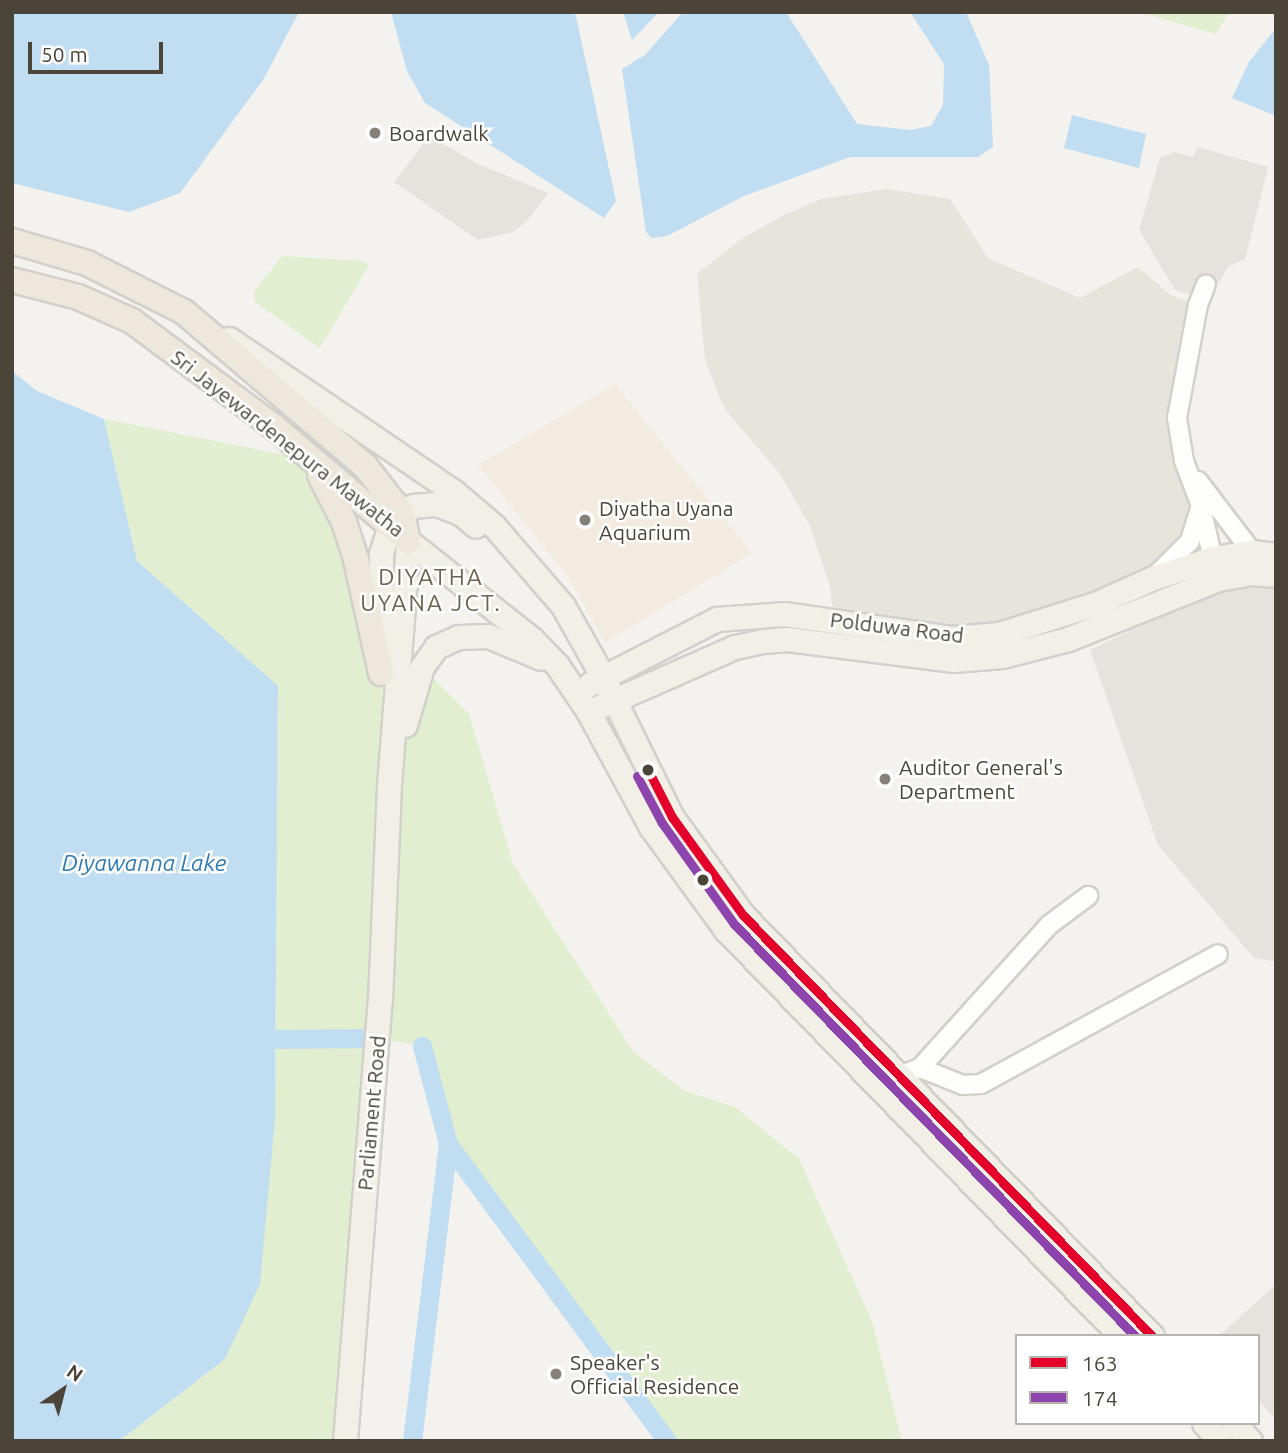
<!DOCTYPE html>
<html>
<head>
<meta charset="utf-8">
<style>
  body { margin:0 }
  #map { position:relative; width:1288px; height:1453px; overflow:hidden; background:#f4f2ee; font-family:Ubuntu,sans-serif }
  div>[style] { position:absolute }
  .residential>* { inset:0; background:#e7e4dc }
  .commercial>* { inset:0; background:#f3ebdf }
  .green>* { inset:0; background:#e1eecf }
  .parking>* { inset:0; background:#e6e3df }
  .water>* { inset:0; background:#c0ddf1 }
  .canal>* { height:19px; margin:-9.5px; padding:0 9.5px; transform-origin:9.5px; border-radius:9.5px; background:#c0ddf1 }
  .roads { filter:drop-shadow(2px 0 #d2d0cb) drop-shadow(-2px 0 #d2d0cb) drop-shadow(0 2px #d2d0cb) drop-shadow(0 -2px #d2d0cb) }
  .minor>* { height:18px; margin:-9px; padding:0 9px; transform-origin:9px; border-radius:9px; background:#fdfdfc }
  .major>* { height:23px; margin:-11.5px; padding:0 11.5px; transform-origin:11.5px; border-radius:11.5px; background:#f2efe6 }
  .highway>* { height:24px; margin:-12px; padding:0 12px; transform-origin:12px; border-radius:12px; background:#ede8db }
  .bus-1>* { height:9px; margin:-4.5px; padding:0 4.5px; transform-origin:4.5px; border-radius:4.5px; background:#e4002b }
  .bus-2>* { height:9px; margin:-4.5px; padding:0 4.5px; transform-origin:4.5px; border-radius:4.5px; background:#8e44ad }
  .dots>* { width:19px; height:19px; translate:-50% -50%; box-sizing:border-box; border:4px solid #fff; border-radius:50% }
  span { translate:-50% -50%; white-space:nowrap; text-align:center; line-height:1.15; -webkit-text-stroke:5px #fff; paint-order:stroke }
  .poi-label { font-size:21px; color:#4b4439 }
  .left { translate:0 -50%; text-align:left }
  .street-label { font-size:21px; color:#4b4439 }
  .neighbourhood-label { font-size:23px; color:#6e6250; letter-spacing:2px }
  .water-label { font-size:23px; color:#2e7ab2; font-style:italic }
  .frame { position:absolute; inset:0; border:14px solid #4b4439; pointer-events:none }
  .legend { position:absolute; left:1015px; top:1334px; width:245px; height:91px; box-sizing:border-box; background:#fff; border:2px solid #b7b4b0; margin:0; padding:9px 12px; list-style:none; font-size:21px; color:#4b4439 }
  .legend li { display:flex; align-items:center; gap:14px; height:35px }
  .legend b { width:35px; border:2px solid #b7b4b0 }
  .north { position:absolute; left:28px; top:1355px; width:70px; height:70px; -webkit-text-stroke:5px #fff; paint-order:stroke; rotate:35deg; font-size:19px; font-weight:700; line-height:28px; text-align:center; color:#4b4439 }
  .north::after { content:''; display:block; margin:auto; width:24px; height:32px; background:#4b4439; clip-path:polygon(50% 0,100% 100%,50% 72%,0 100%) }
  .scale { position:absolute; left:28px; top:42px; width:135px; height:32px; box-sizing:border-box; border:4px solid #4b4439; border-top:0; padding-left:9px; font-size:21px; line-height:24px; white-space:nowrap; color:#4b4439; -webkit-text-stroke:5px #fff; paint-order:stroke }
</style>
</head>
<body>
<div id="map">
  <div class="residential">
    <div style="clip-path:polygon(886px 189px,950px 199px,988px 258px,1080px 298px,1138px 267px,1169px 294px,1192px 304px,1174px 376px,1170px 418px,1194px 507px,1191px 528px,1156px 565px,1091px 594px,997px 624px,953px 627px,833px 610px,830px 587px,810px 526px,780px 474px,728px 413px,720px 399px,705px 359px,697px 274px,741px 239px,784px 215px,821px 199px)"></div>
  </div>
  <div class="commercial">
    <div style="clip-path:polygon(615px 384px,752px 553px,605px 643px,571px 581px,478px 465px)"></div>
  </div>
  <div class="green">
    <div style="clip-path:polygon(1139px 12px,1229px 12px,1216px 34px)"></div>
    <div style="clip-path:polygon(282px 256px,362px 261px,369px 265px,320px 348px,255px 302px,254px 292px)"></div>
    <div style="clip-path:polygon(104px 419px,311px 460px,381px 673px,389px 782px,422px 667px,469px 714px,513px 864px,633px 1051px,683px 1090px,735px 1107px,799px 1159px,873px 1324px,902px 1441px,667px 1441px,448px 1144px,422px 1046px,376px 1038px,345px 1441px,119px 1441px,225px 1359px,275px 1118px,278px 687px,137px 561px)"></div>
  </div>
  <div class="parking">
    <div style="clip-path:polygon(426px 134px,476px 163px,548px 193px,527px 221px,513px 232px,478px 240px,394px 182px,422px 146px)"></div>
    <div style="clip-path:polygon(1198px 147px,1268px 167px,1245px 259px,1228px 267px,1209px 300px,1175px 290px,1139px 230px,1160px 158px,1175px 152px,1193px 157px)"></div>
    <div style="clip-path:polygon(1266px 585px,1276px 586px,1276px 962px,1254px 958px,1158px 845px,1090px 650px,1181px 606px,1223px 592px)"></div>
    <div style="clip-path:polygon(1276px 1284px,1276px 1420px,1258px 1400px,1258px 1336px,1219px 1336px)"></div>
  </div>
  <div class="water">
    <div style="clip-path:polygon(12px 12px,299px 12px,263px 80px,180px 193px,129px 212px,12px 183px)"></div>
    <div style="clip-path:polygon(391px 12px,575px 12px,616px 201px,604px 218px,425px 103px,407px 71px)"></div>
    <div style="clip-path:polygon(623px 12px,659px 12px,632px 40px)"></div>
    <div style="clip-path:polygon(683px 12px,786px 12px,857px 124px,910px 130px,931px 126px,943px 105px,944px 64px,910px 12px,966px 12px,989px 65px,993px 147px,978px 157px,850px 157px,744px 196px,667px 236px,652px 238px,646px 232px,622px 69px,645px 55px)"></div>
    <div style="clip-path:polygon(1276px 28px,1276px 116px,1232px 98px,1249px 62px)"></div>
    <div style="clip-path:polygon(1072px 115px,1146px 134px,1139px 168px,1064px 148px)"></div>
    <div style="clip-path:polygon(12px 371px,37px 391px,104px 419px,137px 561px,278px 686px,275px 1118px,260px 1284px,225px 1359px,119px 1441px,12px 1441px)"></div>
  </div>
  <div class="canal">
    <div style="left:275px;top:1039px;width:99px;rotate:-0.6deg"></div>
    <div style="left:422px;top:1046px;width:101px;rotate:75.1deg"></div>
    <div style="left:448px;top:1144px;width:369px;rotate:53.6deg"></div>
    <div style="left:412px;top:1441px;width:299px;rotate:-83.1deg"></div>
  </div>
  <div class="roads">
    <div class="minor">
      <div style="left:1198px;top:481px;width:89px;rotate:52.7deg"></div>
      <div style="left:1201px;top:507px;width:63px;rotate:77.1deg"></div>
      <div style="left:1156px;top:575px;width:48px;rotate:-45deg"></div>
      <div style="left:1190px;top:541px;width:37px;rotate:-73deg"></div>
      <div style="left:1201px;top:506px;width:48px;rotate:-110.7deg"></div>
      <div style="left:1184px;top:461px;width:44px;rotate:-99.2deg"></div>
      <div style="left:1177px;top:418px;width:115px;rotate:-79.5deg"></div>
      <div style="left:1198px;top:305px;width:22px;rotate:-69deg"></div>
      <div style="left:920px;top:1068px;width:193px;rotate:-47.9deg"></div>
      <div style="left:1049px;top:925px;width:49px;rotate:-36.6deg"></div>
      <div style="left:901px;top:1075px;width:20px;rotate:-20deg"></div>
      <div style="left:920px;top:1068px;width:46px;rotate:21.6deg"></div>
      <div style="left:963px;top:1085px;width:18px;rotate:-3deg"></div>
      <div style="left:981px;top:1084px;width:270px;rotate:-28.7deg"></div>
    </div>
    <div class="major">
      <div style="left:229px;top:339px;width:271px;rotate:34.2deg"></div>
      <div style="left:453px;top:491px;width:54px;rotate:40.5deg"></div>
      <div style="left:494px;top:526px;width:106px;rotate:49.2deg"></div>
      <div style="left:563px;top:606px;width:81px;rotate:60.6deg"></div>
      <div style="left:603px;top:677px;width:156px;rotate:63.8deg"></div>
      <div style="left:672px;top:817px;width:121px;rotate:54.1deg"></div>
      <div style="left:743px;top:915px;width:587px;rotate:45.83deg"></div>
      <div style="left:408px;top:541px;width:158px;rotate:38.3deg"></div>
      <div style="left:532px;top:639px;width:36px;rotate:46deg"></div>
      <div style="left:557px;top:665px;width:55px;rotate:56deg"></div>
      <div style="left:588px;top:711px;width:132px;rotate:61.5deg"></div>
      <div style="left:651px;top:827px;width:127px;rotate:53.9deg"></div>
      <div style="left:726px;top:930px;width:566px;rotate:45.79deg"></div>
      <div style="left:381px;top:645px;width:92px;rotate:-90deg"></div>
      <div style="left:381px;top:553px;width:29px;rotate:-72deg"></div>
      <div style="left:390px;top:525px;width:30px;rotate:-40deg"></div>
      <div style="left:413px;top:506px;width:24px;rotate:-5deg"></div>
      <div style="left:437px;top:504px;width:27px;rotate:22deg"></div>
      <div style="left:462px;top:514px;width:18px;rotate:41deg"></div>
      <div style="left:590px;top:684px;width:143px;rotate:-27.1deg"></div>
      <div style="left:717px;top:619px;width:67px;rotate:-4.3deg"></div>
      <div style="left:784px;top:614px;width:171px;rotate:8.1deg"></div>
      <div style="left:953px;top:638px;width:46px;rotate:-5deg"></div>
      <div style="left:999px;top:634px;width:101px;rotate:-17.4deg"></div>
      <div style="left:1095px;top:604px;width:64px;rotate:-24.1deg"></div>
      <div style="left:1153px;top:578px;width:63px;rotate:-18.4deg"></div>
      <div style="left:1213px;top:558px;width:39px;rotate:-9deg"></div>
      <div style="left:1252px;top:552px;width:24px;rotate:7deg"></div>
      <div style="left:601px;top:706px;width:146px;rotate:-23.8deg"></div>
      <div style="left:735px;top:647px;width:30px;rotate:-12deg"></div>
      <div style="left:764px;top:641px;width:23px;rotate:-5deg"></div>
      <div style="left:787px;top:639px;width:168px;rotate:7.2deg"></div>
      <div style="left:954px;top:660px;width:48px;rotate:-4.8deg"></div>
      <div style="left:1002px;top:656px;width:68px;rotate:-14.4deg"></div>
      <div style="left:1068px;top:639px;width:162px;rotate:-21.8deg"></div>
      <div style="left:1218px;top:579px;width:36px;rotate:-10deg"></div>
      <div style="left:1253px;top:573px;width:23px;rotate:5deg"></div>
      <div style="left:405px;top:725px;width:60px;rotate:-73.7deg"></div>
      <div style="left:422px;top:667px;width:24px;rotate:-55deg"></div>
      <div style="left:436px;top:647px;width:24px;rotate:-24deg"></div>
      <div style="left:458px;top:637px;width:30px;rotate:-2deg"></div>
      <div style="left:488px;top:636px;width:57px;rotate:22.5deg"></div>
      <div style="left:1204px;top:1423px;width:24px;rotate:48deg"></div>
      <div style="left:1234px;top:1423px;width:24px;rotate:48deg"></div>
      <div style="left:345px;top:1441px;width:442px;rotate:-85.5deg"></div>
      <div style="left:380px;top:1000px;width:215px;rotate:-87.6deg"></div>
      <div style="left:389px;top:785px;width:245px;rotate:-85.5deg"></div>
    </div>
    <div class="highway">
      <div style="left:12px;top:241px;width:78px;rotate:16.3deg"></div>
      <div style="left:87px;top:263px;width:109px;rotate:26.8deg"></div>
      <div style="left:184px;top:312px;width:238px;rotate:40.4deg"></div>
      <div style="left:365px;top:466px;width:60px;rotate:51.8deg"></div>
      <div style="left:402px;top:513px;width:29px;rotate:78deg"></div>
      <div style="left:12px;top:280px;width:68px;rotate:14.4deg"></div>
      <div style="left:78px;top:297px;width:59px;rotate:24deg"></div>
      <div style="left:132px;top:321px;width:176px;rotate:36.7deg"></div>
      <div style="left:273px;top:426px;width:177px;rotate:40.4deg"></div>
      <div style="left:320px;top:475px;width:53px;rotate:62.9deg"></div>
      <div style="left:344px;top:522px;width:40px;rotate:72deg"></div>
      <div style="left:356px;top:560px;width:116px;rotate:77.5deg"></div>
    </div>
  </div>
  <div class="bus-1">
    <div style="left:648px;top:770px;width:53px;rotate:62.9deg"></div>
    <div style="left:672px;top:817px;width:121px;rotate:54.1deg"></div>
    <div style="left:743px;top:915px;width:587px;rotate:45.83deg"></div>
  </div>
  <div class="bus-2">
    <div style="left:637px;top:776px;width:53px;rotate:62deg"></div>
    <div style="left:662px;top:823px;width:124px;rotate:54.5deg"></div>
    <div style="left:734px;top:924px;width:575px;rotate:45.78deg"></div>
  </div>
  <div class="dots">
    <div style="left:375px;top:133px;background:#868178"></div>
    <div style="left:585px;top:520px;background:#868178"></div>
    <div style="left:648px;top:770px;background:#4b4439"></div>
    <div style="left:885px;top:779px;background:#868178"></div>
    <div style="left:703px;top:880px;background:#4b4439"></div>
    <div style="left:556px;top:1374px;background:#868178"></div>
  </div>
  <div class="poi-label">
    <span class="left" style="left:389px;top:133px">Boardwalk</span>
    <span class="left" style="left:599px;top:520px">Diyatha Uyana<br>Aquarium</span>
    <span class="left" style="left:899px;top:779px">Auditor General's<br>Department</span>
    <span class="left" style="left:570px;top:1374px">Speaker's<br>Official Residence</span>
  </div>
  <div class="street-label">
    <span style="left:288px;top:443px;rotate:38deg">Sri Jayewardenepura Mawatha</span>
    <span style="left:897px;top:627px;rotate:7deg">Polduwa Road</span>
    <span style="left:371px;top:1113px;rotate:-85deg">Parliament Road</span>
  </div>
  <div class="neighbourhood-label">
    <span style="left:431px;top:590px">DIYATHA<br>UYANA JCT.</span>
  </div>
  <div class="water-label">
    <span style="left:144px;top:863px">Diyawanna Lake</span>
  </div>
  <div class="frame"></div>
  <ul class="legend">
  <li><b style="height:9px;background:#e4002b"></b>163</li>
  <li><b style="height:9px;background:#8e44ad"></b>174</li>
  </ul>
  <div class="north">N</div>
  <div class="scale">50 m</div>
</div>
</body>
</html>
